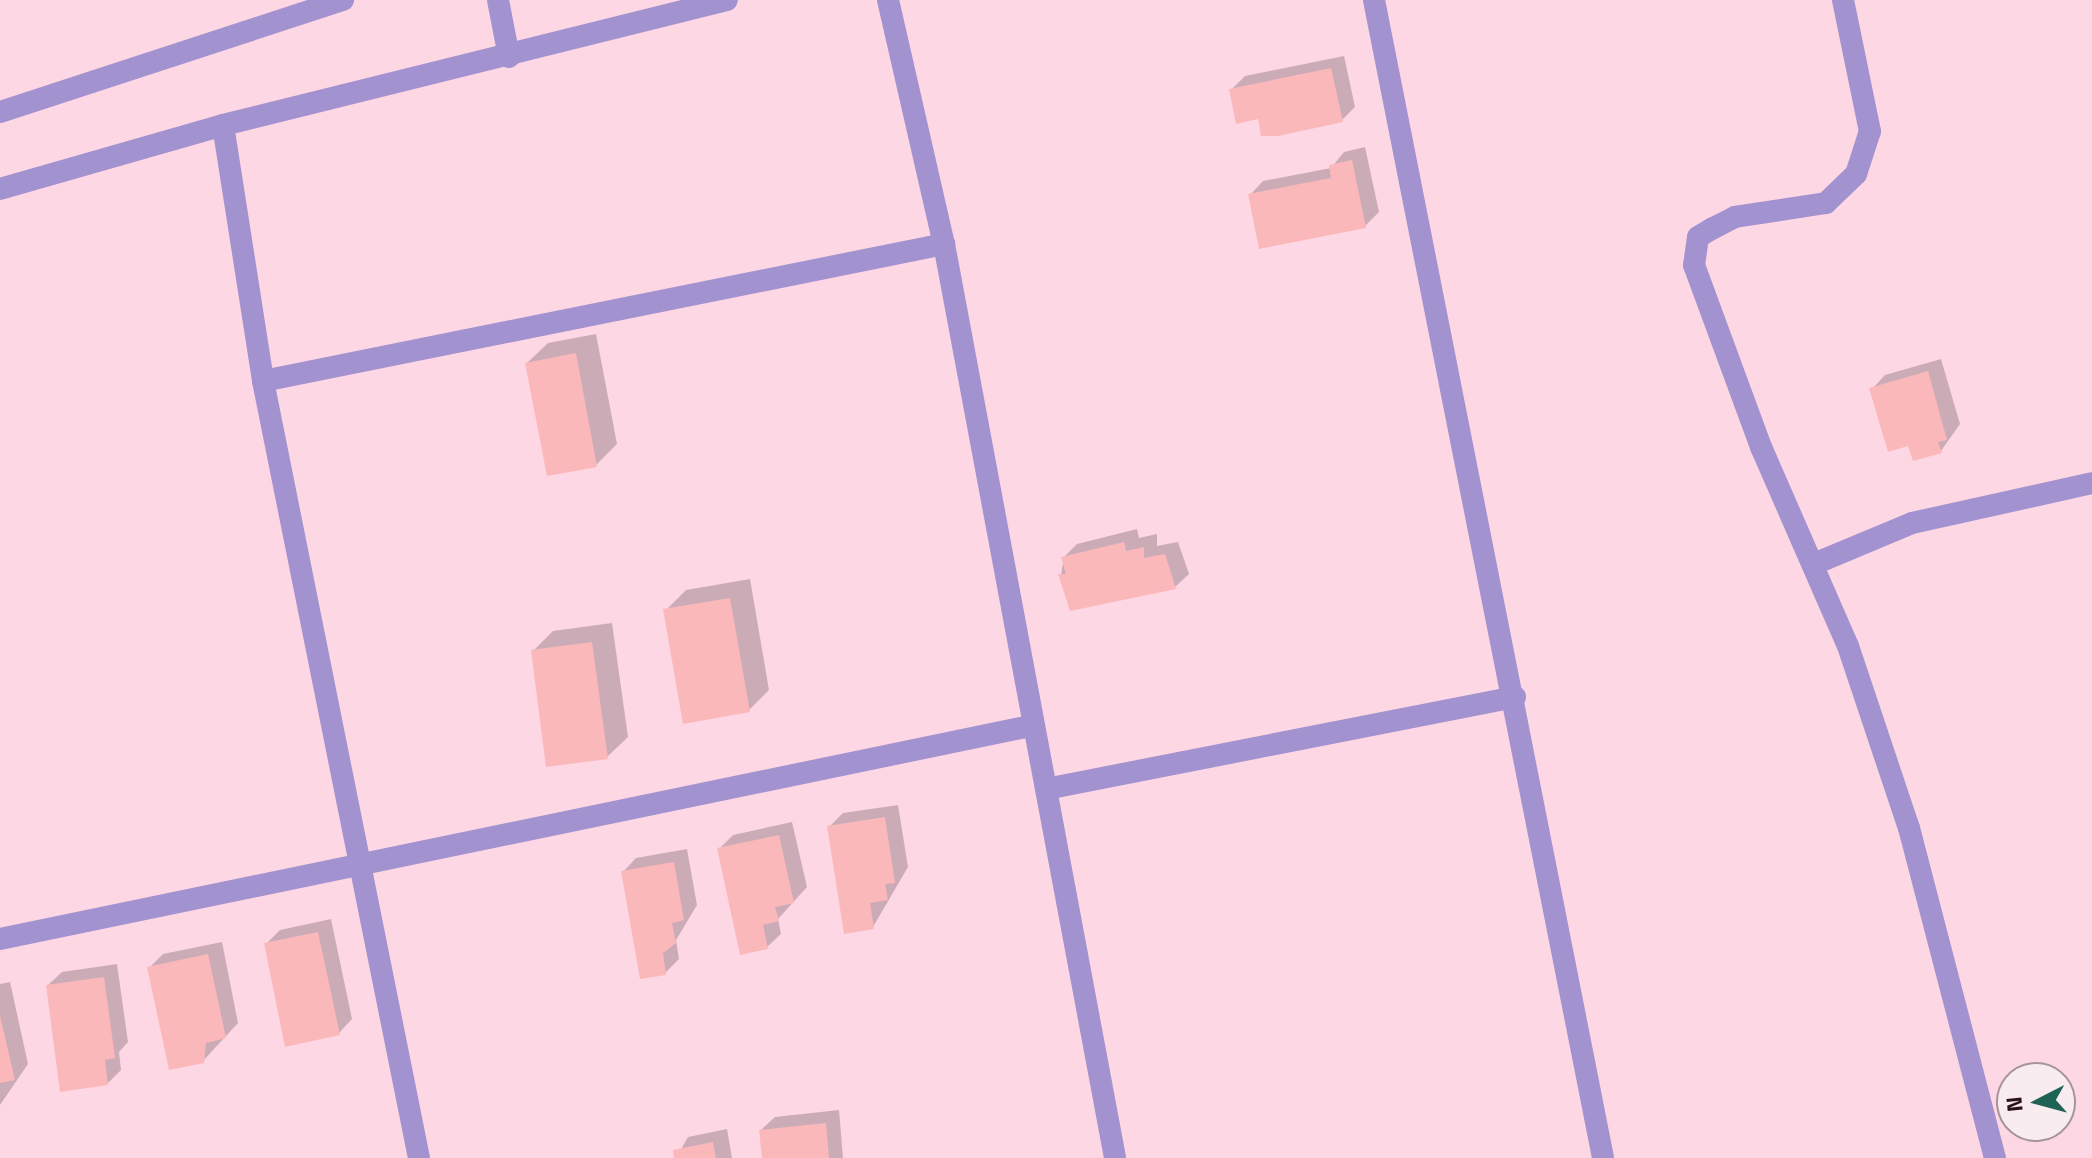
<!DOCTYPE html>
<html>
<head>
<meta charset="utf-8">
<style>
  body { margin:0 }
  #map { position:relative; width:2092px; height:1158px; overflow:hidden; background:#fed7e4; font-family:"Titillium Web",sans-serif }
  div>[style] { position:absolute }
  .shadow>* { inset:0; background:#0003 }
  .building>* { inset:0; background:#fbb8bb }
  .minor>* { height:22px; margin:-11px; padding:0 11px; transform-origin:11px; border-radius:11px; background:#a292cf }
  span { translate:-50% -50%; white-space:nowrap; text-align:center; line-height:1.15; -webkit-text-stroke:6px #f9ecf0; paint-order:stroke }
  .north { position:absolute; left:1996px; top:1062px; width:80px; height:80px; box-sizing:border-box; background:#f9ecf0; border:2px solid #a5959b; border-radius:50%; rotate:264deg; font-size:22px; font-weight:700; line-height:32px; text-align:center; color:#28121b }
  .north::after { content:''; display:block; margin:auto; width:28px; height:36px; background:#1e6354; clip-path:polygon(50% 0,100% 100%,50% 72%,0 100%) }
</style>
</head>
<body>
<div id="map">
  <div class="shadow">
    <div style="clip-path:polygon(1344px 56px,1355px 107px,1342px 120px,1259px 116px,1231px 90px,1245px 76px)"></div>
    <div style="clip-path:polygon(1365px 147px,1379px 212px,1365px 226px,1250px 195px,1263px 181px,1331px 168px,1344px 152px)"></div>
    <div style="clip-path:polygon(596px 334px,617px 444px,596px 465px,527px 363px,548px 343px)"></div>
    <div style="clip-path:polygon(1941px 359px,1960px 424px,1941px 451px,1910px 444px,1872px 389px,1885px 375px)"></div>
    <div style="clip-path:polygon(1137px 529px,1139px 538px,1157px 534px,1157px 546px,1178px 542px,1189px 574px,1175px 587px,1061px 575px,1064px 557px,1077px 544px)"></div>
    <div style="clip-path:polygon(750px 579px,769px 690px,749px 710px,666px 610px,686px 590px)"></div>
    <div style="clip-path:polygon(612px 623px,628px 737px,607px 757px,533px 651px,553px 631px)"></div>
    <div style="clip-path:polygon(898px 805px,908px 867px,873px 927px,829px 827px,843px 813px)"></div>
    <div style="clip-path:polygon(792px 822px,807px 887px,778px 919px,781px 934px,767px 947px,719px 849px,733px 835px)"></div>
    <div style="clip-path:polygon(687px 849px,697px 905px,676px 940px,679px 959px,665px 973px,623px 872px,636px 858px)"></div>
    <div style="clip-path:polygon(331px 919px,352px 1019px,339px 1033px,266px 944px,280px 930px)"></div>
    <div style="clip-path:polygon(222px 942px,238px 1023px,203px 1061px,149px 968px,163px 954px)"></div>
    <div style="clip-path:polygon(117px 964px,128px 1042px,119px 1052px,121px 1070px,108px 1083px,48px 985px,62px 972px)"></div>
    <div style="clip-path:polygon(10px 982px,28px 1064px,0 1105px,0 984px)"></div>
    <div style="clip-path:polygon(839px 1110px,843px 1158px,764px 1158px,761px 1130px,775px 1117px)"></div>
    <div style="clip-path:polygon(727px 1129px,732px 1158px,676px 1158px,688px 1137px)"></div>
  </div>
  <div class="building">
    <div style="clip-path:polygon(1331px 68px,1343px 122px,1278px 136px,1261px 136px,1258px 119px,1236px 124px,1229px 89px)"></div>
    <div style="clip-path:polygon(1352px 160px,1366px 228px,1259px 249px,1248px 194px,1331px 178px,1329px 165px)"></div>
    <div style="clip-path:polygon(576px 353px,597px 467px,547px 476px,525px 363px)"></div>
    <div style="clip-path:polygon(1928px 371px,1947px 440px,1938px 442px,1942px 453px,1913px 461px,1908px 446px,1888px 452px,1869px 388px)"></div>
    <div style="clip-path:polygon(1124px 542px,1126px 551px,1144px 547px,1144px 558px,1165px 554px,1176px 589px,1070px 611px,1058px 574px,1066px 574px,1061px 557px)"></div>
    <div style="clip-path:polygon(730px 598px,750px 712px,683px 724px,663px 609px)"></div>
    <div style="clip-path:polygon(592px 642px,608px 759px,546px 767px,531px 650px)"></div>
    <div style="clip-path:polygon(885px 817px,895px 883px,885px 884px,888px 900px,870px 903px,874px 929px,844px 934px,827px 826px)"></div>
    <div style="clip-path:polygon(779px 835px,794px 903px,775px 907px,779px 921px,763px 925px,768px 949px,740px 955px,717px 848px)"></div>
    <div style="clip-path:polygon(674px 862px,684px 920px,672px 923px,676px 943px,663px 953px,666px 975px,640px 979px,621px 871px)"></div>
    <div style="clip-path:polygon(318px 932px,340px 1035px,285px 1047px,264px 943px)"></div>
    <div style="clip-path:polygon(208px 954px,226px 1038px,206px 1043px,204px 1063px,169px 1070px,147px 967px)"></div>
    <div style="clip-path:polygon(104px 977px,115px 1058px,105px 1060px,108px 1085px,60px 1092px,46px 985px)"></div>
    <div style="clip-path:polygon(0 1016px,15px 1080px,0 1083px)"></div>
    <div style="clip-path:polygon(826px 1123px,829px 1158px,762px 1158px,759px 1130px)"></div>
    <div style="clip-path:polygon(713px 1142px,716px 1158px,674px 1158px,673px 1150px)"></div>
  </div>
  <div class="minor">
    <div style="left:498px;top:0;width:58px;rotate:79.1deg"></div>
    <div style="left:888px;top:0;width:250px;rotate:77.1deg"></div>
    <div style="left:944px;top:244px;width:930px;rotate:79.4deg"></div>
    <div style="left:1374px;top:0;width:1180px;rotate:78.81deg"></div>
    <div style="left:1843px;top:0;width:134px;rotate:78.4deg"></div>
    <div style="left:1870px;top:131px;width:45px;rotate:108deg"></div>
    <div style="left:1856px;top:174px;width:42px;rotate:136deg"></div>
    <div style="left:1826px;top:203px;width:92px;rotate:171.3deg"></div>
    <div style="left:1735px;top:217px;width:25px;rotate:153deg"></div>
    <div style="left:1713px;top:228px;width:17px;rotate:149deg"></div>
    <div style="left:1698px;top:237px;width:28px;rotate:98deg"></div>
    <div style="left:1694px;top:265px;width:194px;rotate:69.8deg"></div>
    <div style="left:1761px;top:447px;width:217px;rotate:66.4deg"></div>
    <div style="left:1848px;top:646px;width:192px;rotate:71.5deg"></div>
    <div style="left:1909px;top:828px;width:341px;rotate:75.4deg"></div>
    <div style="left:0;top:112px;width:361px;rotate:-18.1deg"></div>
    <div style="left:223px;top:125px;width:259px;rotate:81.1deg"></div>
    <div style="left:263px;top:381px;width:793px;rotate:78.65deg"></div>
    <div style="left:0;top:189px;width:232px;rotate:-16deg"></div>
    <div style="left:223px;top:125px;width:519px;rotate:-13.93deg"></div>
    <div style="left:263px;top:381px;width:695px;rotate:-11.37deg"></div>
    <div style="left:1814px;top:564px;width:106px;rotate:-22.7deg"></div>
    <div style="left:1912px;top:523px;width:184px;rotate:-12.5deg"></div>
    <div style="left:1046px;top:789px;width:478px;rotate:-11.1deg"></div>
    <div style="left:0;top:939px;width:1052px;rotate:-11.68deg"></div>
  </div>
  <div class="north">N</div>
</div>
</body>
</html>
